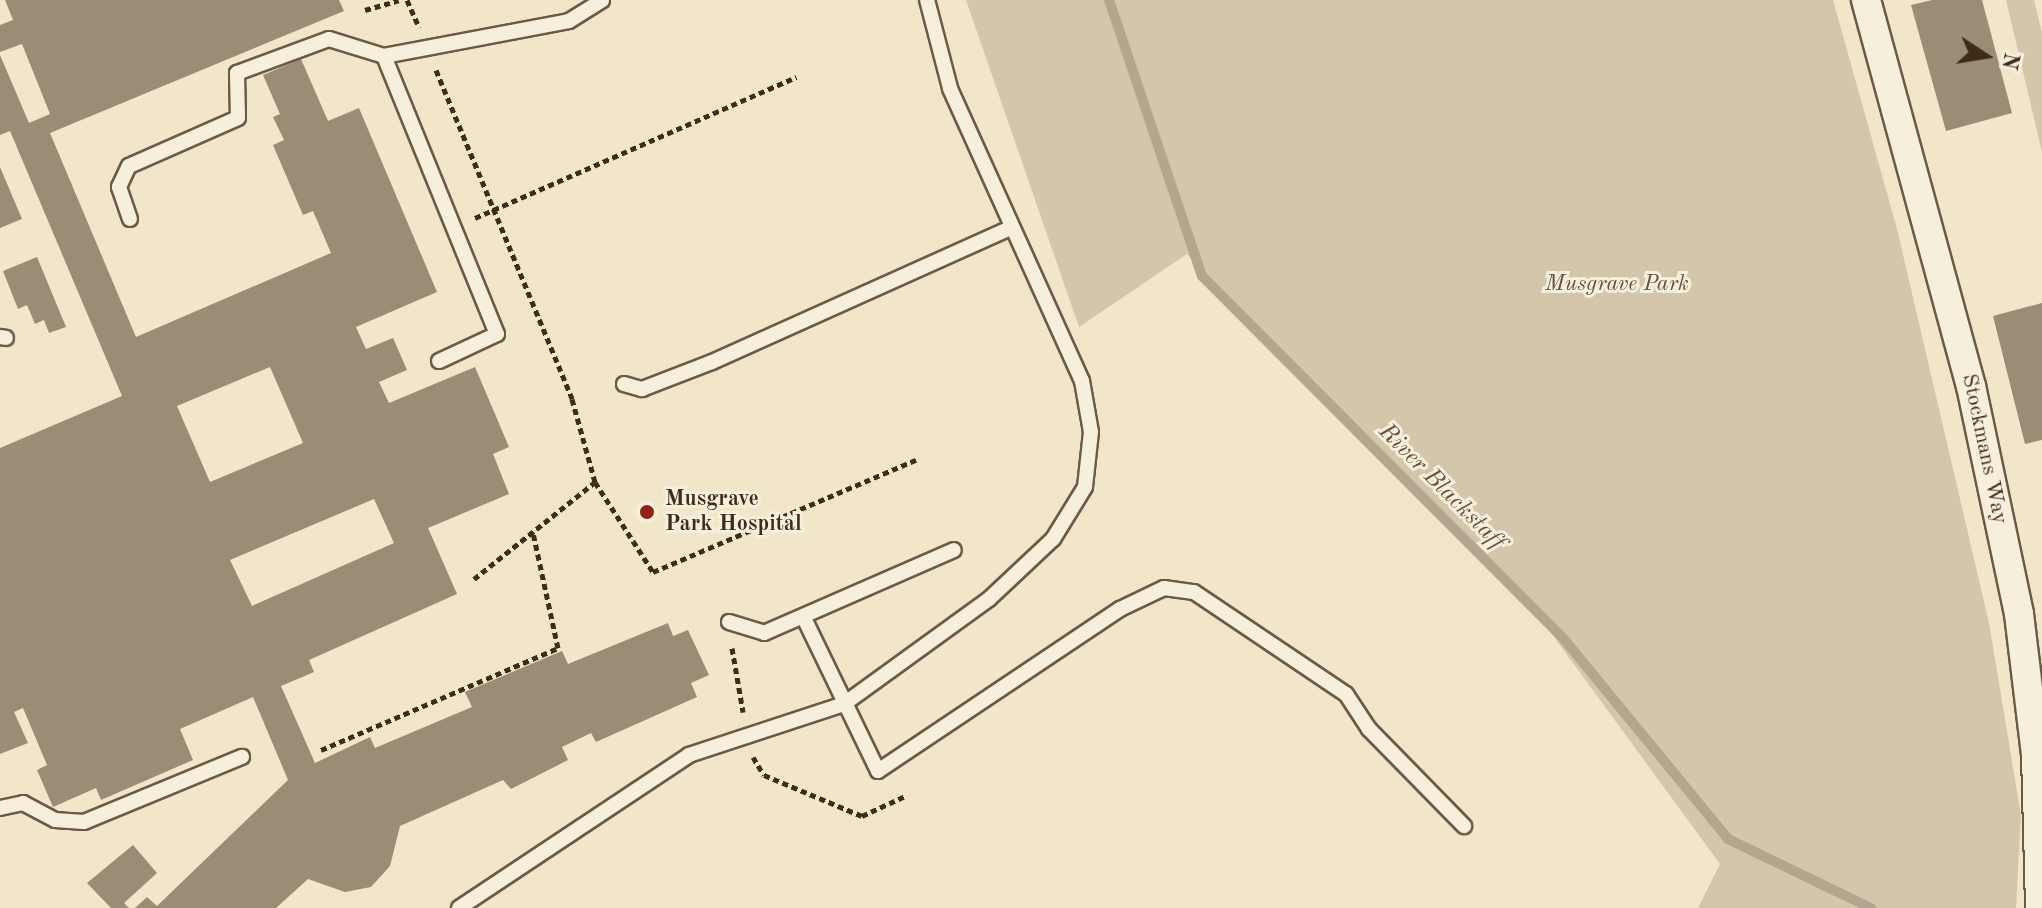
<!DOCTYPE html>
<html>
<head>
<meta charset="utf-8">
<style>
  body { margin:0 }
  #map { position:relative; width:2042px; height:908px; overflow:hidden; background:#f1e6c9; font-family:"Old Standard TT",serif }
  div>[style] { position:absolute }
  .green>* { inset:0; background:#d3c6ab }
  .stream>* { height:10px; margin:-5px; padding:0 5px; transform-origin:5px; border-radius:5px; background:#b4a68e }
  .building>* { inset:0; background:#9b8c75 }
  .path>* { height:5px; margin-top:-2.5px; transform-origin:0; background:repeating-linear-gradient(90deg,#3e2b1a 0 6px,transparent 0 10px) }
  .roads { filter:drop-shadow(2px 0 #6b5a46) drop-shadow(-2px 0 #6b5a46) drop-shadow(0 2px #6b5a46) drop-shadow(0 -2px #6b5a46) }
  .lane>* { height:14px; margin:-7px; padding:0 7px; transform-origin:7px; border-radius:7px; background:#f6efdc }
  .street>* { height:28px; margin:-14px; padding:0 14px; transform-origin:14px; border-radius:14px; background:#f6efdc }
  .dots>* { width:22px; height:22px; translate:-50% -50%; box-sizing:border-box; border:4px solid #f6efdc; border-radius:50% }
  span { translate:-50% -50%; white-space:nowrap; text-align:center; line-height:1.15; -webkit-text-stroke:6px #f6efdc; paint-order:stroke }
  .park-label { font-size:22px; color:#63523e; font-style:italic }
  .street-label { font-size:22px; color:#3e2b1a }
  .poi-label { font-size:22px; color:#3e2b1a; font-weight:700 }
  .left { translate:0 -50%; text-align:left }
  .water-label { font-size:24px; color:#61503d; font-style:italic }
  .north { position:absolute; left:1946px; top:16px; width:80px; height:80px; -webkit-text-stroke:6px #f6efdc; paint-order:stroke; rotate:102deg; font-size:22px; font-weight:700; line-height:32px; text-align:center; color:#3e2b1a }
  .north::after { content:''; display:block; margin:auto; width:28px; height:36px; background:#3e2b1a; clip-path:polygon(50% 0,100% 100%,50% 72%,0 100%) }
</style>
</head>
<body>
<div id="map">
  <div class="green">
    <div style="clip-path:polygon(966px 0,1833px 0,1897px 229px,1989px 623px,2021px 816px,2016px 908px,1698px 908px,1720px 864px,1535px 611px,1187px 254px,1079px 327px)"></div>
    <div style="clip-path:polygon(2006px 0,2034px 0,2042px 33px,2042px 152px)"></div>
  </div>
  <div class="stream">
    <div style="left:1109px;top:0;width:291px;rotate:71.4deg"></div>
    <div style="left:1202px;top:276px;width:511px;rotate:45.08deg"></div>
    <div style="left:1563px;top:638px;width:260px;rotate:50.6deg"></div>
    <div style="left:1728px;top:839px;width:159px;rotate:25.8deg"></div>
  </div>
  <div class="building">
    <div style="clip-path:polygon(evenodd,5px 0,339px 0,344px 11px,50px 133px,136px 337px,331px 253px,313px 211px,303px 215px,273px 145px,284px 140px,273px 117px,280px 114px,263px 75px,301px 59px,328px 121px,359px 108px,437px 292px,356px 327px,366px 349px,393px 338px,407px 370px,379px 382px,389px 403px,475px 367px,509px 447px,493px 454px,509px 494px,428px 528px,457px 594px,309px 660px,314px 672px,281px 686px,315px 763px,370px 737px,375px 748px,472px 707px,465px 692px,562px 651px,568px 664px,668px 623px,673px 636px,688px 630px,709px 675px,691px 683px,697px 697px,596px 742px,591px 733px,562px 747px,568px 760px,511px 789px,503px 780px,400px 826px,390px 866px,371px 887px,345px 892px,308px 879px,276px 908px,135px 908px,147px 897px,157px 906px,288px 780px,253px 697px,180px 729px,193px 760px,101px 800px,96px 788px,53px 807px,37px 770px,47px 765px,23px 708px,14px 712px,28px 743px,0 754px,0 448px,122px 396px,10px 131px,0 135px,0 55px,29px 123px,50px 114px,22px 44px,0 52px,0 25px,13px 20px,5px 0,270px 367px,303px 443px,210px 482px,177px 406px,270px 367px,5px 0,374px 499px,394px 543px,252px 606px,230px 560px,374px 499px)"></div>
    <div style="clip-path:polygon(1932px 0,1982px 0,2012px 113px,1946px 131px,1911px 5px)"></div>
    <div style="clip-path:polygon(0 167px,22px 219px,0 228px)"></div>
    <div style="clip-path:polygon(37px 257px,66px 327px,49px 333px,44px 320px,35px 324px,27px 305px,18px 309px,3px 271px)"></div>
    <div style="clip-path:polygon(2042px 303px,2042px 440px,2025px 444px,1993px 316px)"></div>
    <div style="clip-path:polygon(133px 845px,157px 873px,124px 903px,129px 908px,111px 908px,87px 883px)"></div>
  </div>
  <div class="path">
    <div style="left:407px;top:0;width:30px;rotate:66deg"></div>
    <div style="left:365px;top:10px;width:35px;rotate:-16deg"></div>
    <div style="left:436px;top:70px;width:356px;rotate:67.5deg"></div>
    <div style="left:572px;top:399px;width:86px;rotate:74.5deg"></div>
    <div style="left:595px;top:482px;width:107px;rotate:57.2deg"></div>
    <div style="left:653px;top:572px;width:286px;rotate:-23.1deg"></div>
    <div style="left:475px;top:218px;width:351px;rotate:-23.7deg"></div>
    <div style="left:474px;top:579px;width:155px;rotate:-38.7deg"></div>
    <div style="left:732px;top:648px;width:65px;rotate:80.2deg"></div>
    <div style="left:321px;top:750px;width:258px;rotate:-23.3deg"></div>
    <div style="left:558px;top:648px;width:119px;rotate:-102.2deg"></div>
    <div style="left:753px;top:757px;width:21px;rotate:59deg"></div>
    <div style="left:764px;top:775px;width:106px;rotate:22.7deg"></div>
    <div style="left:862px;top:816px;width:47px;rotate:-24.9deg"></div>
  </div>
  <div class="roads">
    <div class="lane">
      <div style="left:384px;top:56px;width:300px;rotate:67.9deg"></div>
      <div style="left:497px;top:334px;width:64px;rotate:155deg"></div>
      <div style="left:130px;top:219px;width:34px;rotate:-109deg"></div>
      <div style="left:119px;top:187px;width:23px;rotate:-65deg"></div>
      <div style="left:129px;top:166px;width:119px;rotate:-23.8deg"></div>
      <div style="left:238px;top:118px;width:45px;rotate:-91.3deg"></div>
      <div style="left:237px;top:73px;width:98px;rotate:-20.3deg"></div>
      <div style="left:329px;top:39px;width:58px;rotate:17.2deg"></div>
      <div style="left:384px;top:56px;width:188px;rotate:-10.7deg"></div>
      <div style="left:569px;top:21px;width:39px;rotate:-32deg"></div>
      <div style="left:0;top:337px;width:6px;rotate:9deg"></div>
      <div style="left:624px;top:384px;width:19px;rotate:16deg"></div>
      <div style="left:642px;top:389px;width:75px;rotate:-21.1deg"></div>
      <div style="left:712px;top:362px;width:329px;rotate:-24.2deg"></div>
      <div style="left:804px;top:618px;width:170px;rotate:64.2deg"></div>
      <div style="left:878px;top:771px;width:291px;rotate:-33.8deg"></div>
      <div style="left:1120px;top:609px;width:49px;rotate:-25.5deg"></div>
      <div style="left:1164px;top:588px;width:30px;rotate:8deg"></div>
      <div style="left:1194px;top:592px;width:183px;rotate:33.9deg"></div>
      <div style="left:1346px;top:694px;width:42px;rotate:56.7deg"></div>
      <div style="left:1369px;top:729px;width:136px;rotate:45.6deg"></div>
      <div style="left:729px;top:622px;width:37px;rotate:17deg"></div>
      <div style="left:764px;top:633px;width:207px;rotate:-23.6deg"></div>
      <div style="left:0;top:808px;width:24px;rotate:-12deg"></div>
      <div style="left:23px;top:803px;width:36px;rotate:28deg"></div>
      <div style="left:55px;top:820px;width:29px;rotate:4deg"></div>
      <div style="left:84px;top:822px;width:171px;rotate:-22.4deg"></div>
      <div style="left:459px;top:908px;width:276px;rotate:-33.6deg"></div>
      <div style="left:689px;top:755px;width:163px;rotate:-18.2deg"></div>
      <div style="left:844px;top:704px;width:179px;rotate:-35.9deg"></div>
      <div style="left:989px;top:599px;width:88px;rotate:-43.2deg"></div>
      <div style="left:1053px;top:539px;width:61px;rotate:-58.4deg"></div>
      <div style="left:1085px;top:487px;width:55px;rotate:-83.8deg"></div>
      <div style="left:1091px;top:432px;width:52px;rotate:-100deg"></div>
      <div style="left:1082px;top:381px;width:321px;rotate:-114.3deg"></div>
      <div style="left:950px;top:88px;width:91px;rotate:-104.6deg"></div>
    </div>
    <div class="street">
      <div style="left:1866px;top:0;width:400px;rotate:74.8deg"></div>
      <div style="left:1971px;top:386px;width:233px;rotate:78.1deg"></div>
      <div style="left:2019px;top:614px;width:141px;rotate:83.1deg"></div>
      <div style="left:2036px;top:754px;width:154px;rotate:88.5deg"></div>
    </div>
  </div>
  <div class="dots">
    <div style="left:647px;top:512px;background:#8f2418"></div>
  </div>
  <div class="park-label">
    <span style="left:1617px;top:285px">Musgrave Park</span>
  </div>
  <div class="street-label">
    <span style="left:1984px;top:449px;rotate:78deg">Stockmans Way</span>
  </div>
  <div class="poi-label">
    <span class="left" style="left:665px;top:512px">Musgrave<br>Park Hospital</span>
  </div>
  <div class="water-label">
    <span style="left:1441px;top:488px;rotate:45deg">River Blackstaff</span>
  </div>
  <div class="north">N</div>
</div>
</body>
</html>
